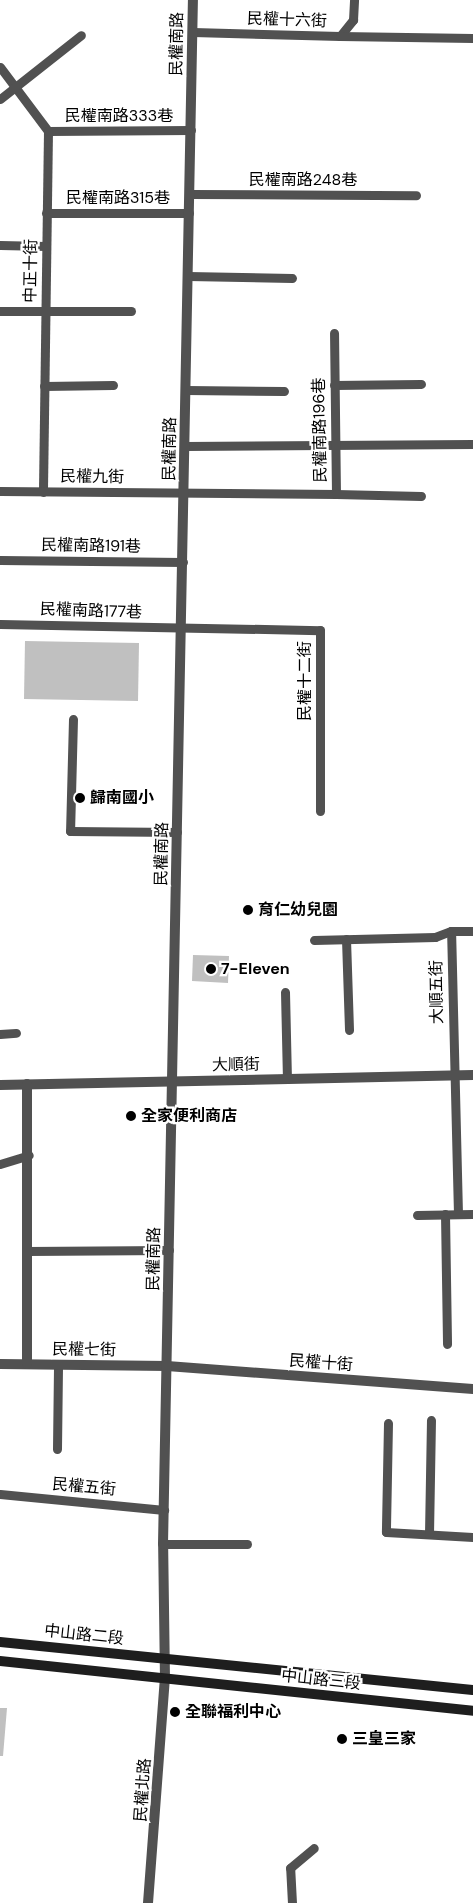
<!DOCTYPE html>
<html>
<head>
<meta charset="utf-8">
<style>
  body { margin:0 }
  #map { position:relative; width:473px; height:1903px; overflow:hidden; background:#fff; font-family:"DM Sans","Noto Sans TC",sans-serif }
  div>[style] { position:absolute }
  .building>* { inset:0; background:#c0c0c0 }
  .lane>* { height:9px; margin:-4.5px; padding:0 4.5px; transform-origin:4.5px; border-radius:4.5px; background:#515151 }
  .street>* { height:10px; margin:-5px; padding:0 5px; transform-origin:5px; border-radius:5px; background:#515151 }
  .secondary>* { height:10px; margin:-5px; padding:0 5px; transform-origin:5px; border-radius:5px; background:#1e1e1e }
  .dots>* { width:14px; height:14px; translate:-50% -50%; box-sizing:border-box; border:2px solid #fff; border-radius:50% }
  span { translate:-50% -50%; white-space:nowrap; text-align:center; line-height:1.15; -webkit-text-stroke:4.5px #fff; paint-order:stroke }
  .street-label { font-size:16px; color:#000 }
  .poi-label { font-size:16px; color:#000; font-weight:700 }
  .left { translate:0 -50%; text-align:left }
</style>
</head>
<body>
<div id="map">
  <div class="building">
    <div style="clip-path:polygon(25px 641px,139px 643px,138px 701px,24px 699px)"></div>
    <div style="clip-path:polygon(193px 955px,229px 956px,228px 983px,192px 981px)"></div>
    <div style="clip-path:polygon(0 1708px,7px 1708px,3px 1756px,0 1756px)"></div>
  </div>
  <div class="lane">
    <div style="left:193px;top:32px;width:147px;rotate:1.6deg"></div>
    <div style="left:340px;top:36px;width:21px;rotate:-51deg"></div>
    <div style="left:353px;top:20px;width:20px;rotate:-87deg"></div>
    <div style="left:340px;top:36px;width:133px;rotate:0.9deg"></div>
    <div style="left:0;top:67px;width:80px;rotate:53.1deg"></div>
    <div style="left:48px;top:131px;width:361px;rotate:90.8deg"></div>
    <div style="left:0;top:99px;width:103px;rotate:-38.3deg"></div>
    <div style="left:48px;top:131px;width:143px;rotate:-0.4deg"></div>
    <div style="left:190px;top:194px;width:226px;rotate:0.3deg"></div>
    <div style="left:46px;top:213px;width:143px"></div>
    <div style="left:0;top:245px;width:46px;rotate:1.2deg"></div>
    <div style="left:188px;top:276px;width:104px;rotate:1.1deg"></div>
    <div style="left:0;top:311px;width:131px"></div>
    <div style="left:334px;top:385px;width:87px;rotate:-0.7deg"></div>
    <div style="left:44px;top:386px;width:69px;rotate:-0.8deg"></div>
    <div style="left:186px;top:390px;width:98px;rotate:0.6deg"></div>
    <div style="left:185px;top:446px;width:288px;rotate:-0.4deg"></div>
    <div style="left:0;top:491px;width:336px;rotate:0.5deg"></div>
    <div style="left:336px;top:494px;width:161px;rotate:-90.7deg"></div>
    <div style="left:336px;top:494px;width:85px;rotate:1.3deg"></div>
    <div style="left:0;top:560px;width:183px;rotate:0.6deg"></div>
    <div style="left:0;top:624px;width:320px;rotate:1.1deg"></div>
    <div style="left:320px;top:630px;width:181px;rotate:90deg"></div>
    <div style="left:73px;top:719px;width:112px;rotate:91.5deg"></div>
    <div style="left:70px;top:831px;width:107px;rotate:0.5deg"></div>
    <div style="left:346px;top:939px;width:91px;rotate:88.1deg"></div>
    <div style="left:314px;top:940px;width:121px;rotate:-1.4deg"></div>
    <div style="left:435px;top:937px;width:17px;rotate:-21deg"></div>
    <div style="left:285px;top:992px;width:87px;rotate:88.7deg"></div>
    <div style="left:0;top:1034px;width:16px;rotate:-4deg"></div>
    <div style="left:0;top:1164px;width:30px;rotate:-17deg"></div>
    <div style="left:445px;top:1214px;width:130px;rotate:89.1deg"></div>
    <div style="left:458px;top:1214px;width:283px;rotate:-91.4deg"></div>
    <div style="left:451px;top:931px;width:22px"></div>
    <div style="left:417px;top:1215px;width:56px;rotate:-1deg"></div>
    <div style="left:27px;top:1251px;width:142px;rotate:-0.4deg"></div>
    <div style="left:388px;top:1423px;width:109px;rotate:91.1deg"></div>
    <div style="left:386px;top:1532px;width:87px;rotate:3.3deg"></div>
    <div style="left:57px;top:1449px;width:85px;rotate:-89.3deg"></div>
    <div style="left:0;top:1494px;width:165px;rotate:5.6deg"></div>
    <div style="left:429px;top:1534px;width:114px;rotate:-89deg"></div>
    <div style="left:163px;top:1544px;width:84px"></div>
    <div style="left:292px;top:1903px;width:35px;rotate:-93deg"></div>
    <div style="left:290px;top:1868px;width:31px;rotate:-40deg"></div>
  </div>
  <div class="street">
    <div style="left:0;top:1085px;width:473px;rotate:-1.2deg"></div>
    <div style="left:0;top:1364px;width:167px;rotate:0.7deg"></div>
    <div style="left:167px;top:1366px;width:307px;rotate:4.3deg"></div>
    <div style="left:27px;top:1364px;width:280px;rotate:-90deg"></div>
    <div style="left:148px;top:1903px;width:225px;rotate:-85.7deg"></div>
    <div style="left:165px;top:1679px;width:135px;rotate:-90.8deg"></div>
    <div style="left:163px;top:1544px;width:1544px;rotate:-88.89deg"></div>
  </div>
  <div class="secondary">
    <div style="left:0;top:1642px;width:475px;rotate:5.8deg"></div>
    <div style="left:0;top:1661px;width:476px;rotate:6deg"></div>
  </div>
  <div class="dots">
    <div style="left:80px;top:798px;background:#000"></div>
    <div style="left:248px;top:910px;background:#000"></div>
    <div style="left:211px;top:969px;background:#000"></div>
    <div style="left:131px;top:1116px;background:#000"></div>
    <div style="left:175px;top:1712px;background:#000"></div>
    <div style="left:342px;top:1739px;background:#000"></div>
  </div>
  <div class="street-label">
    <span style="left:287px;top:20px;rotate:2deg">民權十六街</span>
    <span style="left:177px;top:44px;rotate:-89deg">民權南路</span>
    <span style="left:119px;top:116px">民權南路333巷</span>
    <span style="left:303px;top:180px">民權南路248巷</span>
    <span style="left:118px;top:198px">民權南路315巷</span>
    <span style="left:31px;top:271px;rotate:-89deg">中正十街</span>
    <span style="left:320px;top:430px;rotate:-91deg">民權南路196巷</span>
    <span style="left:170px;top:449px;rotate:-89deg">民權南路</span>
    <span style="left:92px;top:477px;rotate:1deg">民權九街</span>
    <span style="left:91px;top:546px;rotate:1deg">民權南路191巷</span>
    <span style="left:91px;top:611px;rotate:2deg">民權南路177巷</span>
    <span style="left:305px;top:681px;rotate:-90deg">民權十二街</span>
    <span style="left:162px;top:854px;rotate:-89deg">民權南路</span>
    <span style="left:437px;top:992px;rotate:-91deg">大順五街</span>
    <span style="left:236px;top:1065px;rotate:-1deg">大順街</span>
    <span style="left:154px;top:1259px;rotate:-89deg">民權南路</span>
    <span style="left:84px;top:1350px;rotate:1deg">民權七街</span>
    <span style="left:321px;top:1363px;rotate:4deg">民權十街</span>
    <span style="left:84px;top:1487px;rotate:5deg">民權五街</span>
    <span style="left:84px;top:1635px;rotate:6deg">中山路二段</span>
    <span style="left:321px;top:1680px;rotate:6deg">中山路三段</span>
    <span style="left:143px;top:1790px;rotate:-86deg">民權北路</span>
  </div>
  <div class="poi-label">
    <span class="left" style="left:90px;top:798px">歸南國小</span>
    <span class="left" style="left:258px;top:910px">育仁幼兒園</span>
    <span class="left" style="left:221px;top:969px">7-Eleven</span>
    <span class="left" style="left:141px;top:1116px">全家便利商店</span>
    <span class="left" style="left:185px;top:1712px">全聯福利中心</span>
    <span class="left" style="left:352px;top:1739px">三皇三家</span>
  </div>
</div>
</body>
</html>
